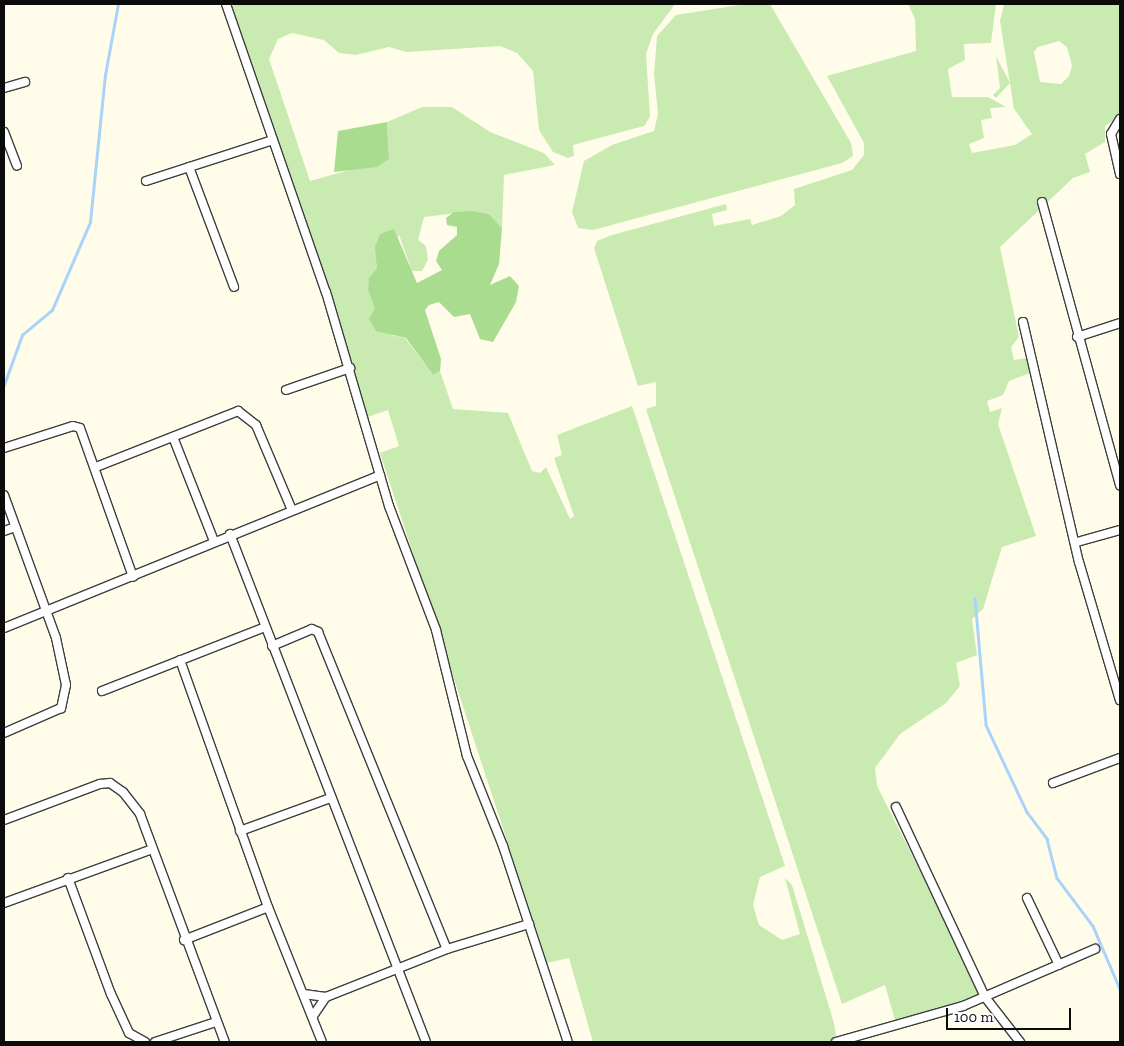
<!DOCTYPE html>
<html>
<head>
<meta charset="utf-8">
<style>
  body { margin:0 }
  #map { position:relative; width:1124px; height:1046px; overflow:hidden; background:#fffde9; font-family:"Zilla Slab",serif }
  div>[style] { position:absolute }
  .green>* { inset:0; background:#c9ebb1 }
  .forest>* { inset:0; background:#aadc90 }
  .stream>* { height:2.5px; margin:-1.25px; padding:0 1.25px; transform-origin:1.25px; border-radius:1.25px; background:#aad3f9 }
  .roads { filter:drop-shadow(1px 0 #3e3e3e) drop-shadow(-1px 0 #3e3e3e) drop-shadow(0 1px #3e3e3e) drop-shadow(0 -1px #3e3e3e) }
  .street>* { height:8px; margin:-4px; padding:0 4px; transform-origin:4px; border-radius:4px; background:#fff }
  span { translate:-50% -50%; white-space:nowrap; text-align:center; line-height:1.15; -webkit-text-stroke:5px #fff; paint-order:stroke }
  .frame { position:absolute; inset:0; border:5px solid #0b0b0b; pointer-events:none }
  .scale { position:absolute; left:946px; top:1008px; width:125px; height:22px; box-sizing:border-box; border:2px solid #0b0b0b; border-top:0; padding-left:6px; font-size:15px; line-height:18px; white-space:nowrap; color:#0b0b0b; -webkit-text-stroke:4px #fff; paint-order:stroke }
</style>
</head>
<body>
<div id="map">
  <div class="green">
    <div style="clip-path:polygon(229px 4px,675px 4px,653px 34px,646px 54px,650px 117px,644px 126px,573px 145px,574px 156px,568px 158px,553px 152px,539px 130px,533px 71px,517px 53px,500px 46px,406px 52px,389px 47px,356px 55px,339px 53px,324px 40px,292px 33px,278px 39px,269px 59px,310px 181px,389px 159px,387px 122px,422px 107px,452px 107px,490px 132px,544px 153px,555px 165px,504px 175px,502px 228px,489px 214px,475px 211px,424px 217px,418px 240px,426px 246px,428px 260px,422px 271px,412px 271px,399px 235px,368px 290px,391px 335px,405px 338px,433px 375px,440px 371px,453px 409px,508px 413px,532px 471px,540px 473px,546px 467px,570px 519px,574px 516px,554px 458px,562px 455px,557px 435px,632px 406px,785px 866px,760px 877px,753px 905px,759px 925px,782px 940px,800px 934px,785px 878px,792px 885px,834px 1023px,836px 1036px,828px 1042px,593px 1042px,569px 958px,547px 963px,380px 453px,399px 446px,388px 410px,368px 417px)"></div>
    <div style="clip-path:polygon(746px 4px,770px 4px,851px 143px,853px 156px,842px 163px,593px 230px,578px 228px,572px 212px,584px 161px,612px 145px,654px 131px,658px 114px,654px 74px,657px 36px,676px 15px)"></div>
    <div style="clip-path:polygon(evenodd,908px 4px,996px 4px,991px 43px,964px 44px,965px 60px,948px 69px,952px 97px,988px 97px,1006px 107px,990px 108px,992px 118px,981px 120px,984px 138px,969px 144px,972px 153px,1015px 145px,1032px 134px,1014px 109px,1000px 21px,1004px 4px,1120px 4px,1120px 116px,1105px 126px,1105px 142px,1085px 154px,1090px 172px,1073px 178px,1000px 247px,1019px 337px,1011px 347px,1014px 360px,1026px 358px,1030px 373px,1009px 381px,1003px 395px,987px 401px,990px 412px,1002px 408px,998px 424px,1036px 536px,1002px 547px,983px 609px,972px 619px,977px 655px,956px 663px,960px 686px,946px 703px,900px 734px,875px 768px,877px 786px,978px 985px,977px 998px,896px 1024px,885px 985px,842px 1004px,646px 409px,656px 406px,656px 382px,638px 386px,594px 248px,597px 241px,612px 235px,726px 204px,727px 210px,712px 214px,714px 226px,750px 219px,752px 225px,781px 216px,795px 205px,794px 189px,852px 170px,864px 155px,864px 143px,827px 76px,916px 51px,915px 19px,908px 4px,1059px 41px,1067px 47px,1072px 66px,1069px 76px,1061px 84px,1040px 82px,1034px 52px,1038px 47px,1059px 41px)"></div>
    <div style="clip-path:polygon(996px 56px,1010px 83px,996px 98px,993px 95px,1000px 88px)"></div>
  </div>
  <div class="forest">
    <div style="clip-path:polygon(387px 122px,389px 159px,377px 167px,334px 172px,338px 131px)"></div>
    <div style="clip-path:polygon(474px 211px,489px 214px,502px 228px,499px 264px,490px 285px,510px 276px,519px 286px,516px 302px,493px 342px,480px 339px,470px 314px,454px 317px,439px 302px,429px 305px,425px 310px,441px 359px,440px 371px,433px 375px,406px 338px,376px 331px,369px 319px,375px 308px,368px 290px,369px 278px,377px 268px,375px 247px,380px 234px,394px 229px,417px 283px,442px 270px,436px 261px,439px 251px,457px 235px,457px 227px,447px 225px,446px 218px,454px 212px)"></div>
  </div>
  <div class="stream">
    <div style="left:4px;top:385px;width:53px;rotate:-70.2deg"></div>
    <div style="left:22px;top:335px;width:39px;rotate:-40deg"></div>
    <div style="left:52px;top:310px;width:96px;rotate:-66.6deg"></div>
    <div style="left:90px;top:222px;width:148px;rotate:-84.2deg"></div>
    <div style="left:105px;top:75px;width:72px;rotate:-79.6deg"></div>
    <div style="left:975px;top:598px;width:127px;rotate:85deg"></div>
    <div style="left:986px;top:725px;width:96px;rotate:64.8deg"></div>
    <div style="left:1027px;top:812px;width:34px;rotate:53deg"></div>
    <div style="left:1047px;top:839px;width:40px;rotate:75.6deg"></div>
    <div style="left:1057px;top:878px;width:60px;rotate:53.1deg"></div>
    <div style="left:1093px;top:926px;width:69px;rotate:66.8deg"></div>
  </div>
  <div class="roads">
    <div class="street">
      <div style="left:226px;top:4px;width:305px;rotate:70.9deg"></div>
      <div style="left:326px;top:292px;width:223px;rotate:73.6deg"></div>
      <div style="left:389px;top:506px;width:133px;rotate:69.2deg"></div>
      <div style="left:436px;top:630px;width:130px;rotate:76.2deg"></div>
      <div style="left:467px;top:756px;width:97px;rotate:68.2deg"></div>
      <div style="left:503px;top:846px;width:206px;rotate:71.7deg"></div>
      <div style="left:4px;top:88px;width:22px;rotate:-16deg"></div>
      <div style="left:1120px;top:119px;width:17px;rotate:121deg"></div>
      <div style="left:1111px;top:134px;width:41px;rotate:77.3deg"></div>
      <div style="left:4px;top:132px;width:36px;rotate:69deg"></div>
      <div style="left:189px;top:167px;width:128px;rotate:69.4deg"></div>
      <div style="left:146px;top:181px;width:133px;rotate:-17.9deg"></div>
      <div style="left:1042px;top:202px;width:294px;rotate:74.6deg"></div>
      <div style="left:1023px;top:322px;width:246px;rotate:76.9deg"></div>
      <div style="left:1079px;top:562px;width:144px;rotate:73.5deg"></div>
      <div style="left:1077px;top:337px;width:45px;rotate:-18deg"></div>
      <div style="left:286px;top:390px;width:68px;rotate:-19deg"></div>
      <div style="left:173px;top:437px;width:112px;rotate:68.5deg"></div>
      <div style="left:4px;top:448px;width:72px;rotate:-17.7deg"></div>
      <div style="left:73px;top:426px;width:7px;rotate:16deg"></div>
      <div style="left:80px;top:428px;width:158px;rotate:70.4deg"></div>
      <div style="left:96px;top:467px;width:153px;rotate:-21.5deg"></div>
      <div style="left:238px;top:411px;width:23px;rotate:38deg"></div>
      <div style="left:256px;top:425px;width:90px;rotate:67.1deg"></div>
      <div style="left:4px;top:495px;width:152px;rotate:70deg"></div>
      <div style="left:56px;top:638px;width:48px;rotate:78deg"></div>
      <div style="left:66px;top:685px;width:24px;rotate:102deg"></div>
      <div style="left:61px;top:708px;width:62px;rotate:156.3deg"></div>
      <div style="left:4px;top:531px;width:12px;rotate:-20deg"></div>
      <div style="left:230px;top:534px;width:544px;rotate:68.9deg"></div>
      <div style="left:1077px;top:542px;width:45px;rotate:-15.6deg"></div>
      <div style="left:4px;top:628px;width:406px;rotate:-22.1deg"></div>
      <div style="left:272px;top:646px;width:43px;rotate:-23deg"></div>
      <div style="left:312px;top:629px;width:7px;rotate:27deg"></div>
      <div style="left:318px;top:632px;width:342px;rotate:67.9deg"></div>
      <div style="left:180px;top:660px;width:262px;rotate:70.4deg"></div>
      <div style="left:268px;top:907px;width:145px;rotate:68.2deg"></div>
      <div style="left:102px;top:691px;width:175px;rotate:-21.4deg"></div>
      <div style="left:1053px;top:783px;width:72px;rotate:-20.5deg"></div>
      <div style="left:896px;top:807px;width:210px;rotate:64.9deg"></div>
      <div style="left:985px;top:997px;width:57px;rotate:52.1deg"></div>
      <div style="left:4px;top:820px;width:103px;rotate:-20.6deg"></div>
      <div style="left:100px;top:784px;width:10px;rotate:-6deg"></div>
      <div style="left:110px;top:783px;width:16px;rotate:35deg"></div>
      <div style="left:123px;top:792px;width:28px;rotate:52deg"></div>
      <div style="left:140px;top:814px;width:243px;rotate:69.6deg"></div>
      <div style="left:240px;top:831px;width:96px;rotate:-20.1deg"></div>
      <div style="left:68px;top:878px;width:124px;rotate:69.7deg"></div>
      <div style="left:111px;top:994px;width:43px;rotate:65.2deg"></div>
      <div style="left:129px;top:1033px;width:18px;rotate:29deg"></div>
      <div style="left:1027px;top:898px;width:74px;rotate:64.5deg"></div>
      <div style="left:4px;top:903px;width:158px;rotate:-20deg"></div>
      <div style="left:184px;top:940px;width:90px;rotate:-21.4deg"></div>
      <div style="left:304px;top:994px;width:22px;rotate:8deg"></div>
      <div style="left:326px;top:997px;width:130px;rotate:-21.6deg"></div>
      <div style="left:447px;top:949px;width:86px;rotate:-17deg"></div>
      <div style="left:313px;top:1016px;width:23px;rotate:-56deg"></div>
      <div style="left:155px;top:1042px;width:64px;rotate:-18.2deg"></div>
      <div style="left:836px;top:1042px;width:132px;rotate:-15.8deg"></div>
      <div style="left:963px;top:1006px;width:144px;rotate:-23.4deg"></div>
    </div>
  </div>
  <div class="frame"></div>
  <div class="scale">100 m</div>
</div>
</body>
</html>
